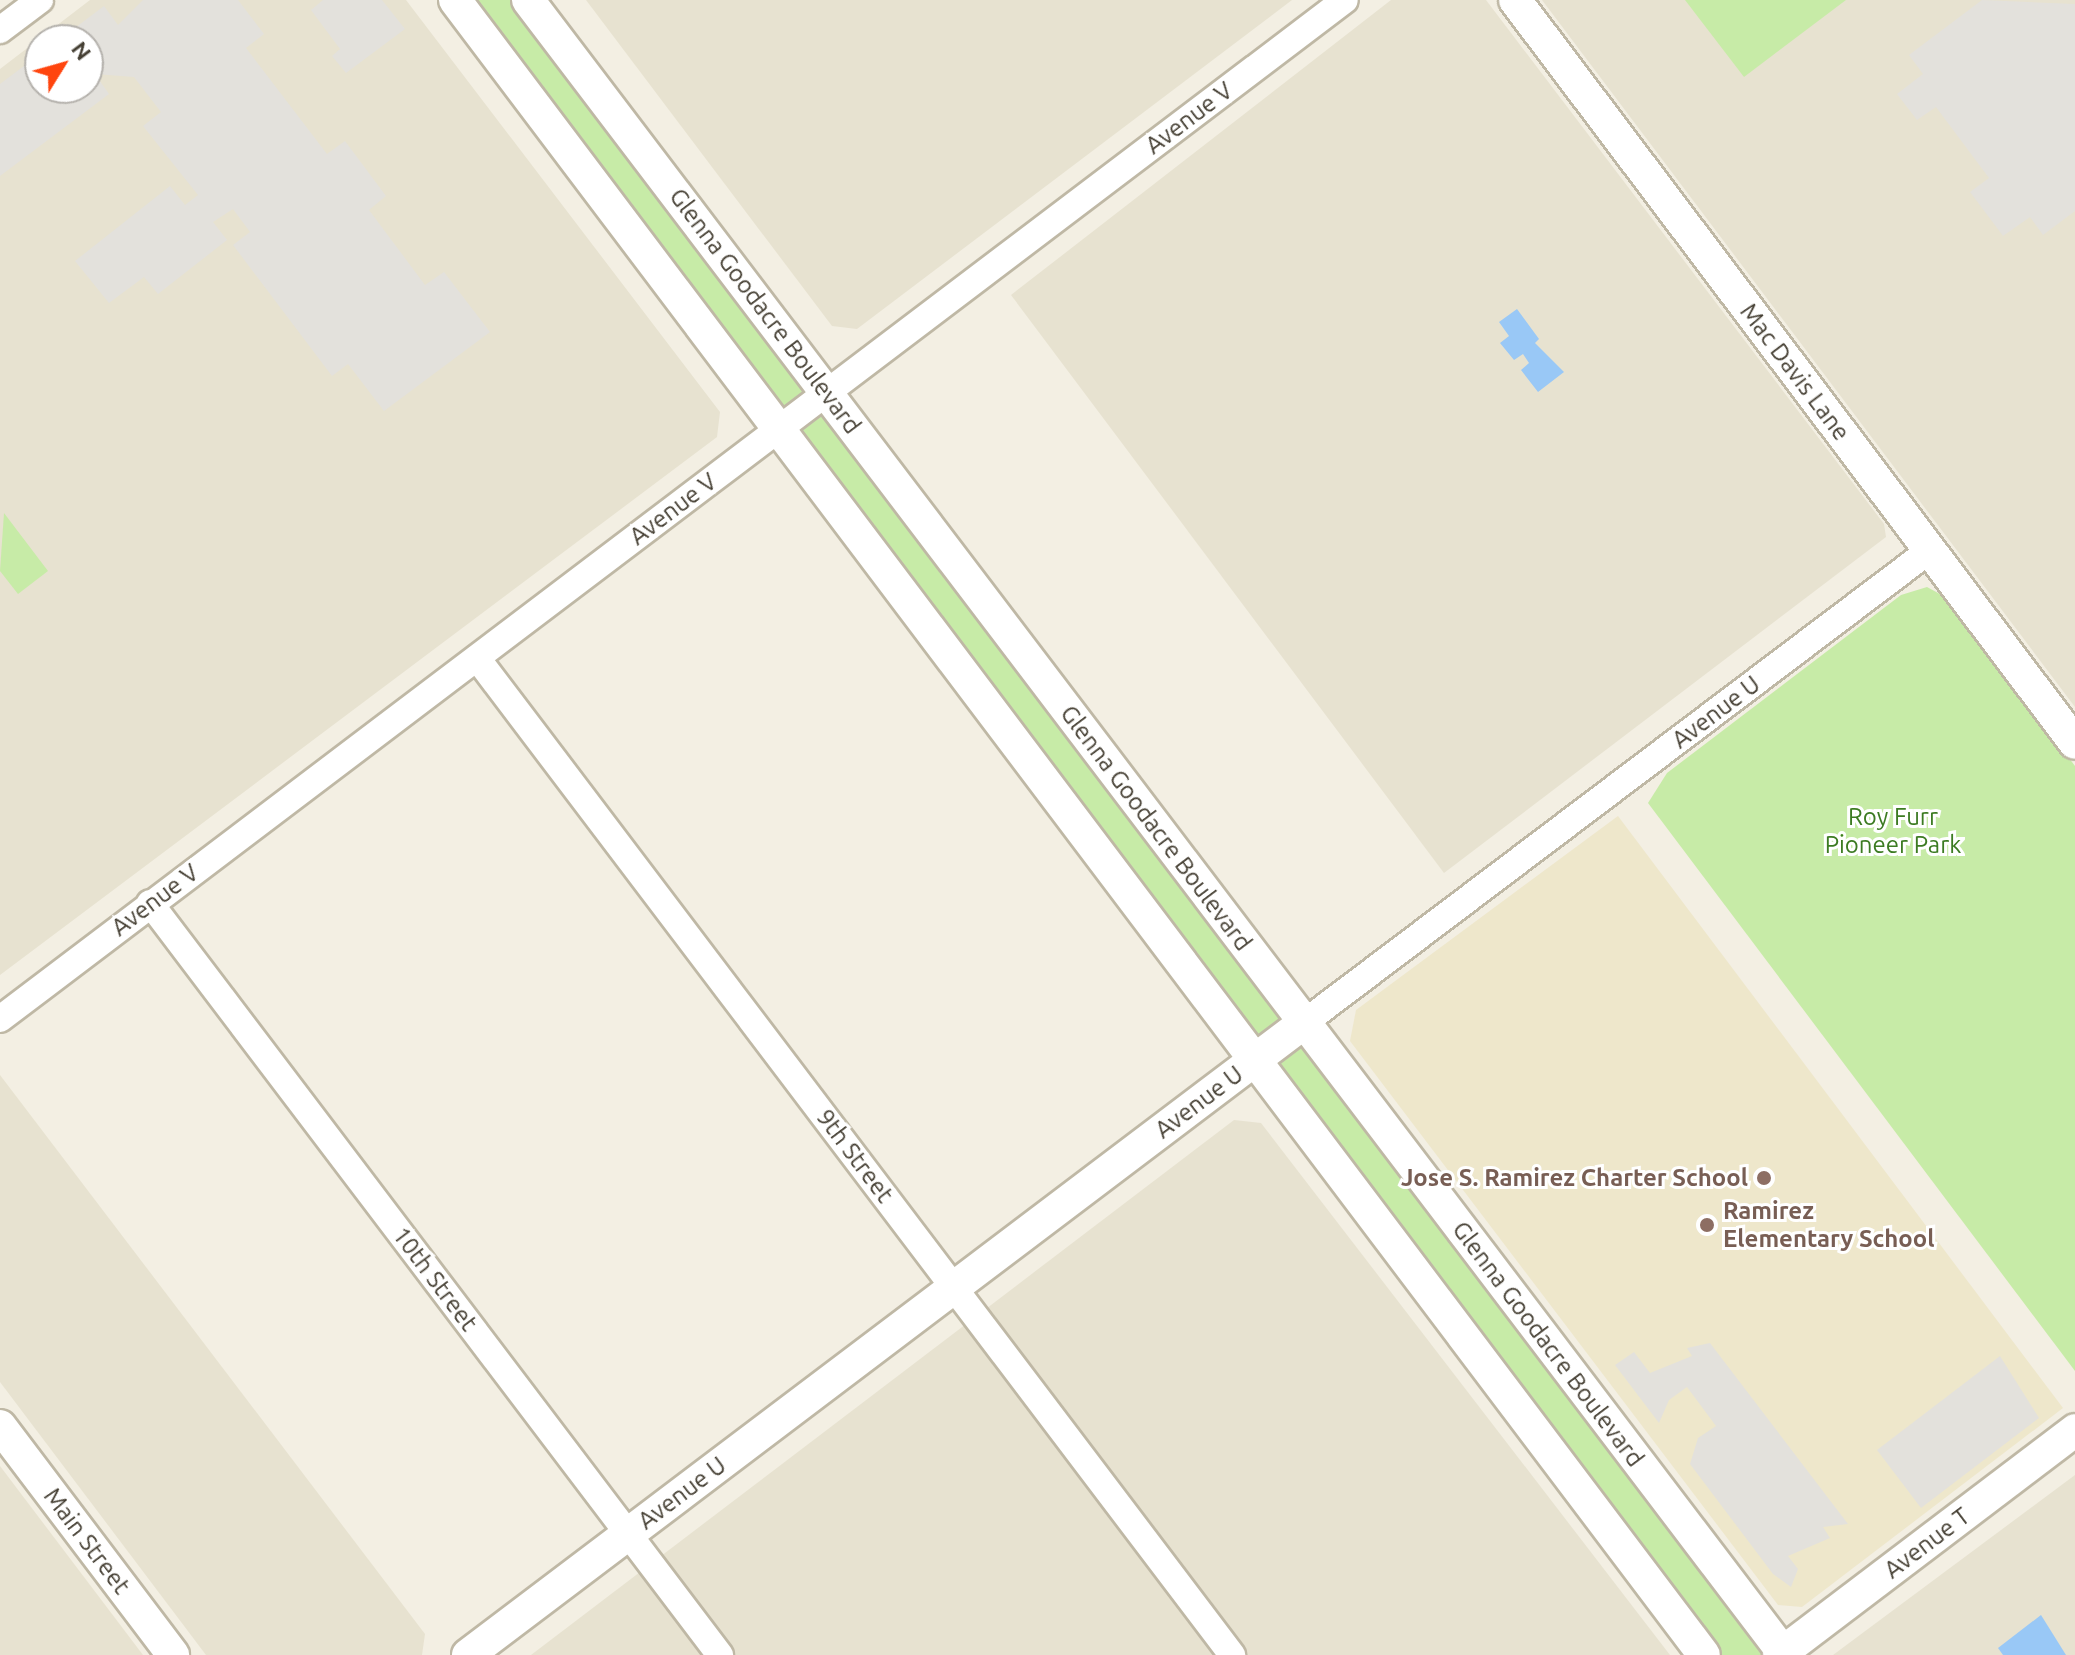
<!DOCTYPE html>
<html>
<head>
<meta charset="utf-8">
<style>
  body { margin:0 }
  #map { position:relative; width:2075px; height:1655px; overflow:hidden; background:#f3efe3; font-family:Ubuntu,sans-serif }
  div>[style] { position:absolute }
  .residential>* { inset:0; background:#e7e2d0 }
  .education>* { inset:0; background:#eee7cb }
  .green>* { inset:0; background:#c7eba7 }
  .parking>* { inset:0; background:#e3e1dc }
  .water>* { inset:0; background:#99c8f6 }
  .roads { filter:drop-shadow(2px 0 #bfb8a5) drop-shadow(-2px 0 #bfb8a5) drop-shadow(0 2px #bfb8a5) drop-shadow(0 -2px #bfb8a5) }
  .minor>* { height:26px; margin:-13px; padding:0 13px; transform-origin:13px; border-radius:13px; background:#fff }
  .tertiary>* { height:32px; margin:-16px; padding:0 16px; transform-origin:16px; border-radius:16px; background:#fff }
  .dots>* { width:22px; height:22px; translate:-50% -50%; box-sizing:border-box; border:4px solid #fff; border-radius:50% }
  span { translate:-50% -50%; white-space:nowrap; text-align:center; line-height:1.15; -webkit-text-stroke:6px #fff; paint-order:stroke }
  .street-label { font-size:24px; color:#453f33 }
  .park-label { font-size:24px; color:#3c7b22 }
  .education-label { font-size:24px; color:#785e54; font-weight:700 }
  .right { translate:-100% -50%; text-align:right }
  .left { translate:0 -50%; text-align:left }
  .north { position:absolute; left:24px; top:24px; width:80px; height:80px; box-sizing:border-box; background:#fff; border:2px solid #b5b2ad; border-radius:50%; rotate:53deg; font-size:22px; font-weight:700; line-height:32px; text-align:center; color:#453f33 }
  .north::after { content:''; display:block; margin:auto; width:28px; height:36px; background:#ff450e; clip-path:polygon(50% 0,100% 100%,50% 72%,0 100%) }
</style>
</head>
<body>
<div id="map">
  <div class="residential">
    <div style="clip-path:polygon(evenodd,90px 0,406px 0,720px 412px,717px 437px,0 975px,0 69px,90px 0,40px 40px,88px 40px,88px 88px,40px 88px,40px 40px)"></div>
    <div style="clip-path:polygon(586px 0,1292px 0,857px 329px,832px 326px)"></div>
    <div style="clip-path:polygon(1391px 0,1486px 0,1884px 524px,1886px 537px,1444px 873px,1011px 295px)"></div>
    <div style="clip-path:polygon(1542px 0,2075px 0,2075px 707px)"></div>
    <div style="clip-path:polygon(0 1075px,425px 1634px,422px 1655px,206px 1655px,0 1382px)"></div>
    <div style="clip-path:polygon(1234px 1120px,1261px 1123px,1670px 1655px,531px 1655px)"></div>
    <div style="clip-path:polygon(0 1466px,143px 1655px,0 1655px)"></div>
    <div style="clip-path:polygon(2075px 1475px,2075px 1655px,1833px 1655px)"></div>
  </div>
  <div class="education">
    <div style="clip-path:polygon(1618px 816px,2063px 1408px,1802px 1607px,1778px 1605px,1350px 1041px,1356px 1010px)"></div>
  </div>
  <div class="green">
    <div style="clip-path:polygon(473px 0,520px 0,1762px 1655px,1711px 1655px,1300px 1112px,1236px 1006px)"></div>
    <div style="clip-path:polygon(1685px 0,1846px 0,1744px 77px)"></div>
    <div style="clip-path:polygon(4px 513px,48px 571px,18px 594px,0 571px)"></div>
    <div style="clip-path:polygon(1927px 587px,1949px 599px,2075px 766px,2075px 1371px,1648px 803px,1667px 773px,1901px 595px)"></div>
  </div>
  <div class="parking">
    <div style="clip-path:polygon(143px 0,238px 0,264px 34px,246px 48px,327px 154px,345px 141px,386px 196px,369px 210px,425px 285px,444px 272px,490px 332px,384px 411px,348px 364px,332px 376px,233px 245px,250px 232px,233px 209px,213px 222px,227px 240px,158px 294px,144px 277px,109px 303px,75px 261px,170px 186px,185px 205px,198px 195px,143px 126px,161px 112px,134px 77px,95px 74px,109px 94px,0 176px,0 84px,40px 54px,40px 88px,88px 88px,88px 40px,59px 40px,104px 6px,118px 25px)"></div>
    <div style="clip-path:polygon(323px 0,382px 0,405px 29px,346px 73px,332px 56px,340px 49px,311px 10px)"></div>
    <div style="clip-path:polygon(1982px 0,2075px 4px,2075px 211px,2043px 235px,2030px 217px,2003px 236px,1970px 192px,1989px 178px,1936px 107px,1917px 120px,1897px 94px,1923px 74px,1909px 55px)"></div>
    <div style="clip-path:polygon(1710px 1343px,1848px 1524px,1823px 1527px,1830px 1538px,1788px 1556px,1798px 1569px,1791px 1587px,1773px 1574px,1690px 1464px,1698px 1438px,1716px 1426px,1687px 1387px,1669px 1400px,1659px 1423px,1615px 1365px,1634px 1352px,1650px 1373px,1692px 1356px,1687px 1348px)"></div>
    <div style="clip-path:polygon(2000px 1356px,2039px 1418px,1921px 1508px,1877px 1450px)"></div>
  </div>
  <div class="water">
    <div style="clip-path:polygon(1517px 309px,1539px 339px,1535px 343px,1564px 372px,1538px 392px,1521px 370px,1529px 363px,1523px 354px,1514px 360px,1500px 343px,1509px 336px,1499px 322px)"></div>
    <div style="clip-path:polygon(2041px 1615px,2066px 1655px,2003px 1655px,1998px 1648px)"></div>
  </div>
  <div class="roads">
    <div class="minor">
      <div style="left:0;top:30px;width:50px;rotate:-36.9deg"></div>
      <div style="left:477px;top:658px;width:1251px;rotate:52.86deg"></div>
      <div style="left:150px;top:903px;width:944px;rotate:52.84deg"></div>
      <div style="left:0;top:1019px;width:1687px;rotate:-37.15deg"></div>
      <div style="left:1305px;top:1022px;width:783px;rotate:-37.06deg"></div>
    </div>
    <div class="tertiary">
      <div style="left:455px;top:0;width:2073px;rotate:52.96deg"></div>
      <div style="left:528px;top:0;width:2078px;rotate:52.78deg"></div>
      <div style="left:1515px;top:0;width:930px;rotate:52.99deg"></div>
      <div style="left:0;top:1426px;width:287px;rotate:52.9deg"></div>
      <div style="left:468px;top:1655px;width:1049px;rotate:-37.1deg"></div>
      <div style="left:1779px;top:1655px;width:372px;rotate:-37.2deg"></div>
    </div>
  </div>
  <div class="dots">
    <div style="left:1764px;top:1178px;background:#8d6e63"></div>
    <div style="left:1707px;top:1225px;background:#8d6e63"></div>
  </div>
  <div class="street-label">
    <span style="left:1189px;top:118px;rotate:-37deg">Avenue V</span>
    <span style="left:765px;top:311px;rotate:53deg">Glenna Goodacre Boulevard</span>
    <span style="left:1795px;top:372px;rotate:53deg">Mac Davis Lane</span>
    <span style="left:673px;top:509px;rotate:-37deg">Avenue V</span>
    <span style="left:1716px;top:712px;rotate:-37deg">Avenue U</span>
    <span style="left:1156px;top:828px;rotate:53deg">Glenna Goodacre Boulevard</span>
    <span style="left:155px;top:900px;rotate:-37deg">Avenue V</span>
    <span style="left:1199px;top:1102px;rotate:-37deg">Avenue U</span>
    <span style="left:855px;top:1156px;rotate:53deg">9th Street</span>
    <span style="left:435px;top:1279px;rotate:53deg">10th Street</span>
    <span style="left:1548px;top:1344px;rotate:53deg">Glenna Goodacre Boulevard</span>
    <span style="left:682px;top:1493px;rotate:-37deg">Avenue U</span>
    <span style="left:87px;top:1541px;rotate:53deg">Main Street</span>
    <span style="left:1927px;top:1543px;rotate:-37deg">Avenue T</span>
  </div>
  <div class="park-label">
    <span style="left:1893px;top:831px">Roy Furr<br>Pioneer Park</span>
  </div>
  <div class="education-label">
    <span class="right" style="left:1748px;top:1178px">Jose S. Ramirez Charter School</span>
    <span class="left" style="left:1723px;top:1225px">Ramirez<br>Elementary School</span>
  </div>
  <div class="north">N</div>
</div>
</body>
</html>
